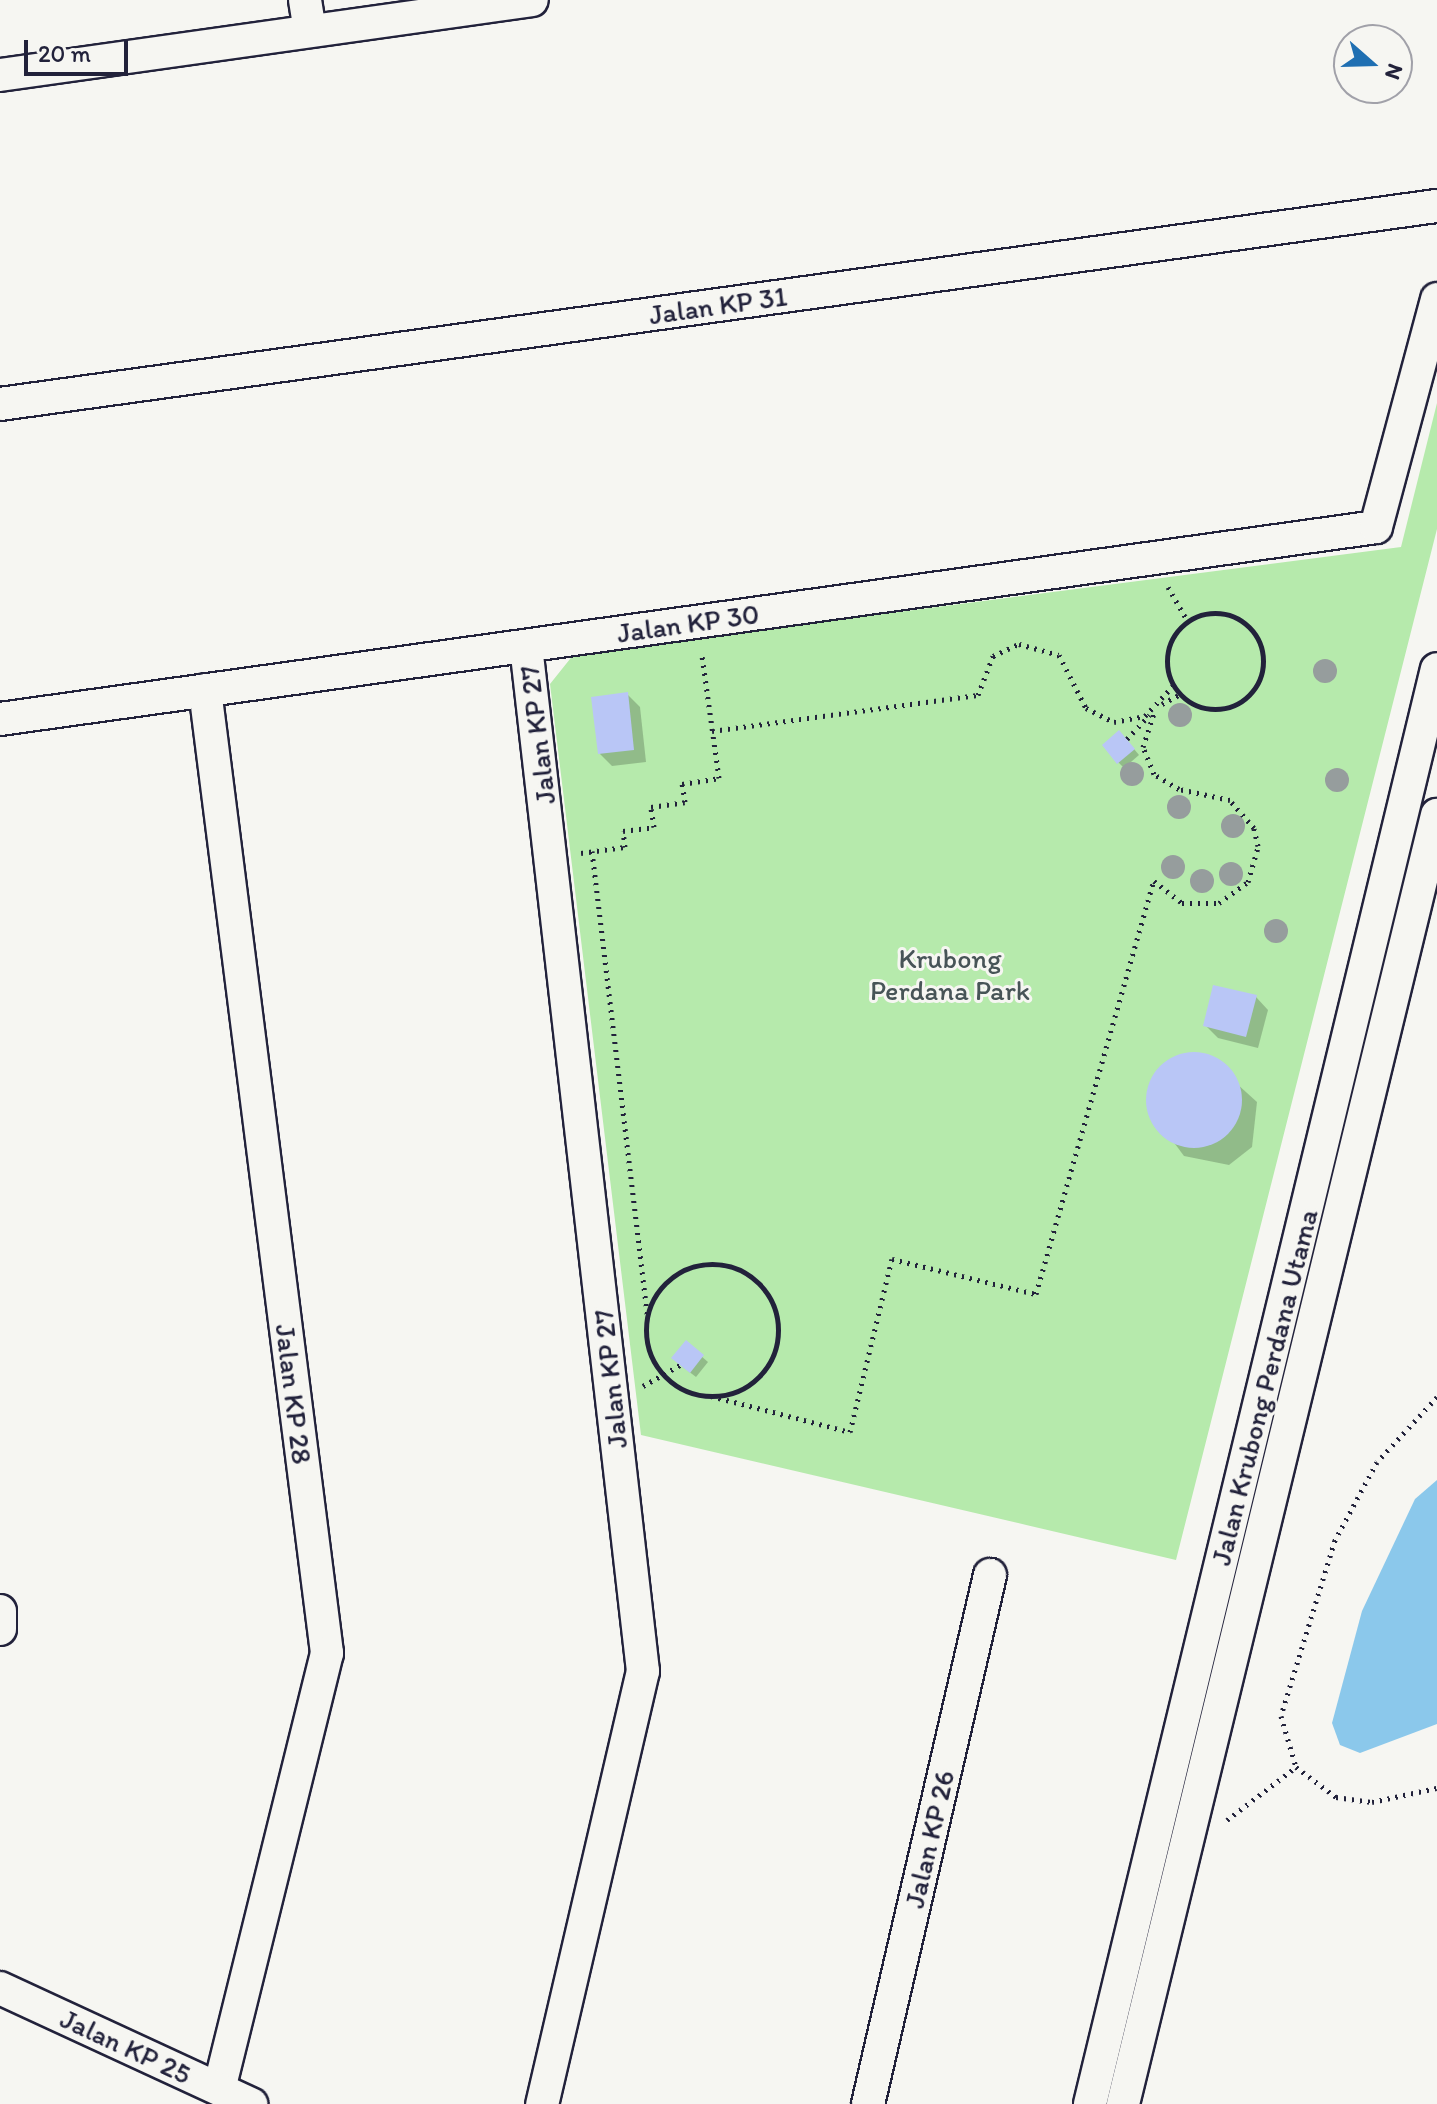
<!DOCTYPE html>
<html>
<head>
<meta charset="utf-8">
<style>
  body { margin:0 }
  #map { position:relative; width:1437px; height:2104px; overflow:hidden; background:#f6f6f2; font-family:Itim,sans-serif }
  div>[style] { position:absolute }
  .green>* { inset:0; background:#b6eaac }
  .water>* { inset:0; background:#8bc8eb }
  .shadow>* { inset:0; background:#0003 }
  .building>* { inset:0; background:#b9c6f6 }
  .round { border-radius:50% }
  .path>* { height:5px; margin-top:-2.5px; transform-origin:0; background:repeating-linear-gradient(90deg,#22223b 0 2px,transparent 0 8px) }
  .path>.ring { margin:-2.5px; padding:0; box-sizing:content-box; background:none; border:5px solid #22223b; border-radius:50% }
  .roads { filter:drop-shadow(2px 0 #22223b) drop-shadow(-2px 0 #22223b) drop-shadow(0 2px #22223b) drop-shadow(0 -2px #22223b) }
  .minor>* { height:32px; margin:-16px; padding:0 16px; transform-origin:16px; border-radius:16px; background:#f6f6f2 }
  .trees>* { width:24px; height:24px; margin:-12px; border-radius:50%; background:#969d9d }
  span { translate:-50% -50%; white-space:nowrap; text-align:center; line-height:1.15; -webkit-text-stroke:6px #f6f6f2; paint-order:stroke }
  .street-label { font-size:28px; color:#22223b }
  .park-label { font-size:28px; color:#475457 }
  .north { position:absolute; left:1333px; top:24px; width:80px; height:80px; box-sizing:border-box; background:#f6f6f2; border:2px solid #a1a1a9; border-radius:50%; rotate:110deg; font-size:22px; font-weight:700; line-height:32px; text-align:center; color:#22223b }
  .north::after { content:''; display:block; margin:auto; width:28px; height:36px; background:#1f6fb2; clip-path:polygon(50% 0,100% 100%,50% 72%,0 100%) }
  .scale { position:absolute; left:24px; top:40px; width:104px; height:36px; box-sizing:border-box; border:4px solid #22223b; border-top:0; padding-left:10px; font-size:24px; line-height:28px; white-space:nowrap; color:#22223b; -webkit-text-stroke:6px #f6f6f2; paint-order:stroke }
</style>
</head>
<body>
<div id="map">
  <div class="green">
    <div style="clip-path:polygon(1437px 403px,1437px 529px,1176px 1560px,641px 1435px,550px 684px,574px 654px,1401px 547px)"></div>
  </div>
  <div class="water">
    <div style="clip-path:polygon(1437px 1480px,1437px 1724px,1360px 1753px,1340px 1745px,1332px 1723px,1362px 1611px,1415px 1499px)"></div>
  </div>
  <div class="shadow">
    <div style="clip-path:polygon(627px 694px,640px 707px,646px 762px,612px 766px,600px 754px)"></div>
    <div style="clip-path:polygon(1125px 738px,1139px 755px,1124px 768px,1118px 762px)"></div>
    <div style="clip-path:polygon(1256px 997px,1268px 1010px,1258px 1048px,1218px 1038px,1205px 1025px)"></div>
    <div style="clip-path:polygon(1204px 1054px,1257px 1102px,1252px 1147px,1229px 1165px,1184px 1156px,1149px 1109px,1153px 1079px,1174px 1058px)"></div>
    <div style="clip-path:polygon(686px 1343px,708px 1362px,696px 1377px,679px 1364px)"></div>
  </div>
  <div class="building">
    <div style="clip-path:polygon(628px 692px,634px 750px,598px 754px,591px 697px)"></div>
    <div style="clip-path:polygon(1119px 730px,1135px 749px,1117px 764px,1102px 745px)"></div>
    <div style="clip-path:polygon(1213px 985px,1257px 995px,1246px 1037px,1203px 1026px)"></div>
    <div class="round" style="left:1146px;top:1052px;width:96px;height:96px"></div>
    <div style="clip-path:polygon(686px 1340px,704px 1355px,690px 1373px,671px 1358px)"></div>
  </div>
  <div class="path">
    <div style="left:1168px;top:587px;width:39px;rotate:60deg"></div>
    <div class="ring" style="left:1167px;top:613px;width:91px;height:91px"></div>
    <div style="left:1162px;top:704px;width:19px;rotate:-28deg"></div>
    <div style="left:712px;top:731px;width:268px;rotate:-7.7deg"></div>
    <div style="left:978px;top:695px;width:42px;rotate:-69deg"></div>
    <div style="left:993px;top:656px;width:29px;rotate:-25deg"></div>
    <div style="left:1019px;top:644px;width:41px;rotate:15.4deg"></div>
    <div style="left:1059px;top:655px;width:59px;rotate:63deg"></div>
    <div style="left:1086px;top:708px;width:31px;rotate:27deg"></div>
    <div style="left:1114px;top:722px;width:32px;rotate:-11deg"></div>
    <div style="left:1145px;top:716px;width:41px;rotate:-47deg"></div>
    <div style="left:1127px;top:739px;width:33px;rotate:-47deg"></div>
    <div style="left:592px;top:851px;width:467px;rotate:83.2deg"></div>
    <div style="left:581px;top:853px;width:44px;rotate:-7.8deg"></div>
    <div style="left:625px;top:847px;width:16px;rotate:-97deg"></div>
    <div style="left:623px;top:831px;width:31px;rotate:-7deg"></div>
    <div style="left:654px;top:827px;width:20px;rotate:-99deg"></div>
    <div style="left:651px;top:807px;width:34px;rotate:-8deg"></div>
    <div style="left:685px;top:802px;width:18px;rotate:-99deg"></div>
    <div style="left:682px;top:784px;width:37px;rotate:-9deg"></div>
    <div style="left:719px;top:778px;width:124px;rotate:-97.9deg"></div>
    <div style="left:1154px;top:881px;width:36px;rotate:38deg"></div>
    <div style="left:1182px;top:903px;width:37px"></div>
    <div style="left:1219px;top:903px;width:36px;rotate:-36deg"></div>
    <div style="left:1248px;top:882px;width:37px;rotate:-74deg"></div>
    <div style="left:1258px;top:846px;width:18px;rotate:-103deg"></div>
    <div style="left:1254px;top:828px;width:37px;rotate:-131deg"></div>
    <div style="left:1230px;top:800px;width:52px;rotate:-167.8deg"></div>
    <div style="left:1179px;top:789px;width:29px;rotate:-149deg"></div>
    <div style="left:1154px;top:774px;width:29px;rotate:-112deg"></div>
    <div style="left:1143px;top:747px;width:39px;rotate:-72deg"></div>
    <div class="ring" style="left:646px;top:1264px;width:127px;height:127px"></div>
    <div style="left:643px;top:1386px;width:43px;rotate:-29.6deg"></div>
    <div style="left:711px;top:1396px;width:144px;rotate:14.5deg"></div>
    <div style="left:850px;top:1432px;width:178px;rotate:-76.4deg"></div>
    <div style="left:892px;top:1259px;width:148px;rotate:13.7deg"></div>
    <div style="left:1036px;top:1294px;width:430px;rotate:-74.1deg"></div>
    <div style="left:1437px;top:1397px;width:88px;rotate:132.7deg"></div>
    <div style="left:1377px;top:1462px;width:89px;rotate:118.3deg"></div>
    <div style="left:1335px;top:1540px;width:184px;rotate:107.1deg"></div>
    <div style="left:1281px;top:1716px;width:53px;rotate:73.6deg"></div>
    <div style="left:1296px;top:1767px;width:50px;rotate:36.9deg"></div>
    <div style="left:1336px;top:1797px;width:36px;rotate:8deg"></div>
    <div style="left:1372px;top:1802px;width:66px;rotate:-12.2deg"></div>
    <div style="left:1227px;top:1820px;width:87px;rotate:-37.5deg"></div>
  </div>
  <div class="roads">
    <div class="minor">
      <div style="left:305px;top:0;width:31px;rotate:81deg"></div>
      <div style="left:0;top:75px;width:537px;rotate:-8.02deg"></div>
      <div style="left:0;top:404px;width:1451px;rotate:-7.85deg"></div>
      <div style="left:526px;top:646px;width:1032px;rotate:83.49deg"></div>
      <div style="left:643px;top:1671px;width:445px;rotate:103.1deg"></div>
      <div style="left:205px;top:690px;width:971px;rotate:82.78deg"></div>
      <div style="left:327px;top:1653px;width:448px;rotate:103.9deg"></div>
      <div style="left:0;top:719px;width:1389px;rotate:-7.94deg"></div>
      <div style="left:1376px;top:527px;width:236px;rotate:-75deg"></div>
      <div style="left:0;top:1611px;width:18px;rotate:90deg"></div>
      <div style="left:0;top:1988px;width:277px;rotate:24.8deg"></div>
      <div style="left:868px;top:2104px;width:543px;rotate:-77.01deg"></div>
      <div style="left:1090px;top:2104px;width:1476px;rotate:-76.41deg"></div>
      <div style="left:1123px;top:2104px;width:1327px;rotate:-76.31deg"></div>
    </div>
  </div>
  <div class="trees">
    <div style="left:1325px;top:671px"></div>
    <div style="left:1180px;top:715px"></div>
    <div style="left:1132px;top:774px"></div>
    <div style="left:1337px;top:780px"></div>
    <div style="left:1179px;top:807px"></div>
    <div style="left:1233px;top:826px"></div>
    <div style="left:1173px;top:867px"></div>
    <div style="left:1231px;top:874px"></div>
    <div style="left:1202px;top:881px"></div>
    <div style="left:1276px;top:931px"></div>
  </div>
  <div class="street-label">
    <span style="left:718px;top:305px;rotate:-8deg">Jalan KP 31</span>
    <span style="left:688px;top:623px;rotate:-8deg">Jalan KP 30</span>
    <span style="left:537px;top:735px;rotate:-97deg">Jalan KP 27</span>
    <span style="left:610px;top:1379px;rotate:-96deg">Jalan KP 27</span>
    <span style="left:1264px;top:1387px;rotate:-76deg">Jalan Krubong Perdana Utama</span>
    <span style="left:294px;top:1394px;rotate:83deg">Jalan KP 28</span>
    <span style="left:929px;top:1839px;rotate:-77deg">Jalan KP 26</span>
    <span style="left:126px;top:2046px;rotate:25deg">Jalan KP 25</span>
  </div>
  <div class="park-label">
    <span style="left:950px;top:974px">Krubong<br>Perdana Park</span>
  </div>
  <div class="north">N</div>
  <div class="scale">20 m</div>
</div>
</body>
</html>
